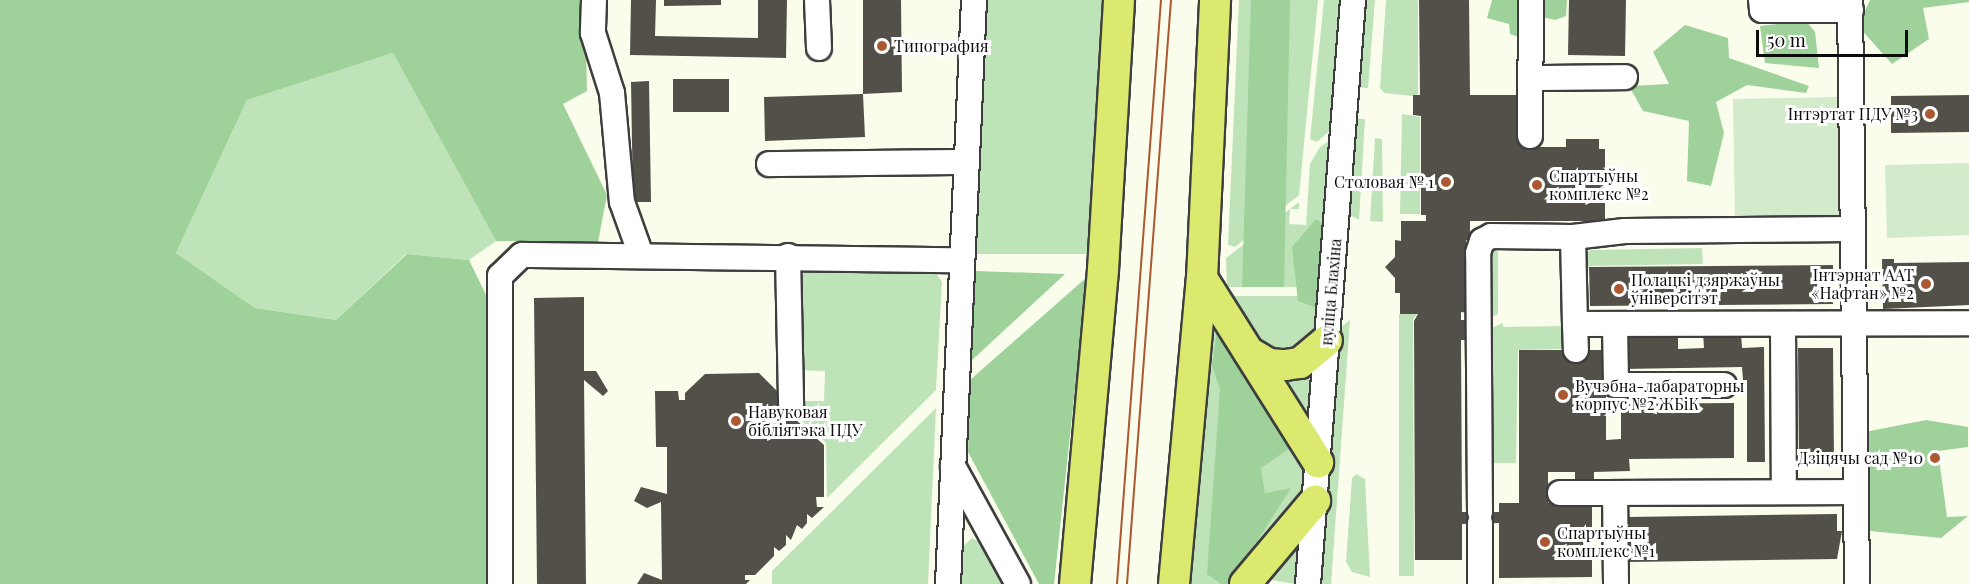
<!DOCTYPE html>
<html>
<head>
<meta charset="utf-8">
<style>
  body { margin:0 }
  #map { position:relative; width:1969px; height:584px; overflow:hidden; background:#fafdeb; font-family:"Playfair Display",serif }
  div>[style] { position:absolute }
  .green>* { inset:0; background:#bfe3b9 }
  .forest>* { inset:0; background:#9fd29a }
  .pitch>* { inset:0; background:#d3ebca }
  .building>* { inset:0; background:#525049 }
  .roads { filter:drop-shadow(2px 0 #3e3e3e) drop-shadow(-2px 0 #3e3e3e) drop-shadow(0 2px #3e3e3e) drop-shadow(0 -2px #3e3e3e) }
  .minor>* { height:24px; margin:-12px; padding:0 12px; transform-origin:12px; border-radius:12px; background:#fff }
  .major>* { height:30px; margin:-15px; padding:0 15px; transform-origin:15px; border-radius:15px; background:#dbe96e }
  .tram>* { height:1.5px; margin:-0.75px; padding:0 0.75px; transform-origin:0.75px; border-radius:0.75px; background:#ab5833 }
  .dots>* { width:16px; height:16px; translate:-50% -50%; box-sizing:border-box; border:3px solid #fff; border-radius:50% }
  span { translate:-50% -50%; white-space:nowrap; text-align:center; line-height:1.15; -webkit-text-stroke:6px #fff; paint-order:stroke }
  .poi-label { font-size:16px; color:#0b0b0b }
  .left { translate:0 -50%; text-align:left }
  .right { translate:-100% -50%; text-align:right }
  .street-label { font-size:16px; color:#0b0b0b }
  .scale { position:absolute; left:1756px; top:30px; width:152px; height:27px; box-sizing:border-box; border:3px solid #0b0b0b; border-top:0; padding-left:8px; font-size:18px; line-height:21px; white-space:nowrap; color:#0b0b0b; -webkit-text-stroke:4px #fff; paint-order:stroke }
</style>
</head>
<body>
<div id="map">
  <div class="green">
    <div style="clip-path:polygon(986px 0,1106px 0,1089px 254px,975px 254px)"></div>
    <div style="clip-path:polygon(1239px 0,1318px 0,1299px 195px,1235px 247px,1228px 245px)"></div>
    <div style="clip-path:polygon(1324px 0,1344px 0,1335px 126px,1317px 142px,1310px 139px)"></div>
    <div style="clip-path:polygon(1361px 0,1375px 0,1368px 88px,1353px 87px)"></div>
    <div style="clip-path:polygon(1386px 0,1418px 0,1418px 94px,1412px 96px,1384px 93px,1380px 88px)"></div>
    <div style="clip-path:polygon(393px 53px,496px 241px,469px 260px,406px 254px,336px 320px,255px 308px,176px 253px,247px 100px)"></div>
    <div style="clip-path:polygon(1402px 114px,1420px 117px,1420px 214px,1400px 214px)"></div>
    <div style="clip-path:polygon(1350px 118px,1365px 119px,1359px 220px,1348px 214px)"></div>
    <div style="clip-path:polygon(1339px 134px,1326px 287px,1227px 287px,1226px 258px,1299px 202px,1299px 209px,1290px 209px,1289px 224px,1306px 225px,1310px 164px,1320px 147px)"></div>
    <div style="clip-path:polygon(1375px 138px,1382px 139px,1383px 222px,1370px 221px)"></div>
    <div style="clip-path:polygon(1498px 246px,1498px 314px,1488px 319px,1488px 253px)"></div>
    <div style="clip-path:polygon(1702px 248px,1703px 264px,1589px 266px,1584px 286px,1585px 254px,1591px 250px)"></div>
    <div style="clip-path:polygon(805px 272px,935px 272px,942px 282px,936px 390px,827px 498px,826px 443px,799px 418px,800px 401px,824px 401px,825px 371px,796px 370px,796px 282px)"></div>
    <div style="clip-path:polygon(1229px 296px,1325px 296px,1323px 328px,1284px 355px,1255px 340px)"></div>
    <div style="clip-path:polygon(1399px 314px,1417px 314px,1413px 320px,1414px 576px,1399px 576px)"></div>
    <div style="clip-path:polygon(1212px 320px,1310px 467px,1308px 496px,1232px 584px,1188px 584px)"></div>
    <div style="clip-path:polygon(1350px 320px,1331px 584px,1323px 584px,1319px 580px,1335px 332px)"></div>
    <div style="clip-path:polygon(1503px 323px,1503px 327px,1564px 326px,1564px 349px,1518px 350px,1516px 463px,1493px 463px,1487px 455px,1487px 330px)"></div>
    <div style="clip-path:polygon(1321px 358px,1314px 443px,1277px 380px)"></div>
    <div style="clip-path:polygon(936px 408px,928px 584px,772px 584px,772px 571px)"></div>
    <div style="clip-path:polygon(1356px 474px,1365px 479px,1370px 577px,1352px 572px,1346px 562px,1352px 478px)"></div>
    <div style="clip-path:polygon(1301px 529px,1295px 584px,1259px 578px)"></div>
    <div style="clip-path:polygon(972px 538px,986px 546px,1008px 584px,957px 584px,959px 550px)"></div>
  </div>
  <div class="forest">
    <div style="clip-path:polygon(0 0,585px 0,587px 91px,563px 104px,607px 195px,598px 242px,496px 241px,393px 53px,247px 100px,176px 253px,255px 308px,336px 320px,407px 254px,469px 260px,511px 346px,489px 584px,0 584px)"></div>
    <div style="clip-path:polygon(1251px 0,1290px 0,1284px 287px,1242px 287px)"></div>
    <div style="clip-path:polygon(1492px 0,1567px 0,1566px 16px,1555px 20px,1538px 16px,1524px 39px,1510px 34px,1509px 24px,1487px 18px)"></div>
    <div style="clip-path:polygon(1870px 0,1969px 0,1969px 2px,1923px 8px,1929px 39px,1892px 64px,1858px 26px)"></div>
    <div style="clip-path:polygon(1806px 21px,1815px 32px,1819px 68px,1765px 63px,1760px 26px)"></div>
    <div style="clip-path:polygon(1685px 25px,1728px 38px,1729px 58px,1809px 86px,1806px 93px,1747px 85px,1716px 102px,1724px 133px,1711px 186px,1687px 181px,1689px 121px,1643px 111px,1629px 86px,1669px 84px,1653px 52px)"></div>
    <div style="clip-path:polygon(1316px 219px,1327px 227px,1322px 310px,1298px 301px,1292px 247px)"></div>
    <div style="clip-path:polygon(975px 271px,1065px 274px,970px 362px)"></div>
    <div style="clip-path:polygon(1087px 277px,1054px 584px,1039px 584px,968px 452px,970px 380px)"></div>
    <div style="clip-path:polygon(1218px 323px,1293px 446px,1261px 468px,1265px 493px,1291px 488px,1230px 584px,1221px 584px,1207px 574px,1220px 389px,1212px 366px)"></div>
    <div style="clip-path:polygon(1926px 420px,1968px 427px,1968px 447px,1938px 451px,1947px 517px,1968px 516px,1941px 538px,1870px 531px,1861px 480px,1865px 432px)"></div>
  </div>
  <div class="pitch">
    <div style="clip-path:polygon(1839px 97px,1842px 213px,1834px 221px,1735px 223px,1733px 99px)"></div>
    <div style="clip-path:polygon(1969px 163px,1969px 235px,1887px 238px,1885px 165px)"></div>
  </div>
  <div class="building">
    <div style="clip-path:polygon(631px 0,656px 0,655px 36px,758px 38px,758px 0,787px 0,786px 58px,630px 55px)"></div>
    <div style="clip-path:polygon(664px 0,721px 0,721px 5px,664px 6px)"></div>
    <div style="clip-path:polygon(863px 0,901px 0,902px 92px,863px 94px,865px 137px,765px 141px,764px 97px,863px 94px)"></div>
    <div style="clip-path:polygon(1419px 0,1469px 0,1470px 95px,1524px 95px,1524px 147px,1566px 147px,1566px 139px,1599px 139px,1599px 149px,1605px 149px,1605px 221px,1470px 221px,1470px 240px,1466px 240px,1469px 276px,1465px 276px,1469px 313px,1461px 312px,1461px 320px,1468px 320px,1468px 340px,1461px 340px,1462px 512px,1499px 512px,1499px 503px,1519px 503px,1519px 350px,1606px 350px,1606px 440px,1621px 439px,1621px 404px,1734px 403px,1734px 458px,1629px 459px,1630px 471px,1594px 472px,1594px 483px,1575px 483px,1575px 472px,1548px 472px,1548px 503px,1592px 503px,1592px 577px,1499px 578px,1499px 523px,1462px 524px,1462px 560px,1415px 560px,1414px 321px,1418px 314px,1400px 314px,1400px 293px,1395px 293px,1395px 278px,1385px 267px,1395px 257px,1395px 240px,1401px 241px,1401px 221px,1426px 221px,1426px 215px,1421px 215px,1421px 116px,1413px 115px,1413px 95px,1420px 95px)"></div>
    <div style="clip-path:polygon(1569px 0,1626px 0,1625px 56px,1568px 55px)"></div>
    <div style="clip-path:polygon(673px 79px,729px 79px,729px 112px,673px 112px)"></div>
    <div style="clip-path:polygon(649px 81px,651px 202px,633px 202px,631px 82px)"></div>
    <div style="clip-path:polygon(1969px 95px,1969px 132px,1891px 133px,1891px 96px)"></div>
    <div style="clip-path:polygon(1882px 259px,1894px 259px,1894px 263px,1969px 262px,1969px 305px,1883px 309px)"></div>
    <div style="clip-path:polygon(1833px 265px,1833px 304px,1590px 306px,1589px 267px)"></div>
    <div style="clip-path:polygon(584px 297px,584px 371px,596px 371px,608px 391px,603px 396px,584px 380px,586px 584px,537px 584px,534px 298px)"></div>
    <div style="clip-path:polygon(1703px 333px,1741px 333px,1742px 348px,1764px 347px,1765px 462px,1747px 462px,1747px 380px,1743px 380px,1742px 367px,1623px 369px,1622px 335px,1678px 334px,1678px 349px,1704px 348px)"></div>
    <div style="clip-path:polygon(1798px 348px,1833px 348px,1834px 462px,1799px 462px)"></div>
    <div style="clip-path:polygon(759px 373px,778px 392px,778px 427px,786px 427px,786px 419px,795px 419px,824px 445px,824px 497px,816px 497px,817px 507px,824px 507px,812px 518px,807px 514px,807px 523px,802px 529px,797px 525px,791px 540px,786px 535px,786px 545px,779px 551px,774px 547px,774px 556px,755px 575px,745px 575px,745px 580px,750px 580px,746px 584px,637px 584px,644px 573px,662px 580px,661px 502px,647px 508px,634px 501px,641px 487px,667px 494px,667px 447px,656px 447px,655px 391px,678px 391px,679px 400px,685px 400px,685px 393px,705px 374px)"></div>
    <div style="clip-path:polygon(1837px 514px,1837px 531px,1842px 531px,1837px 559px,1629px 562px,1629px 551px,1624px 551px,1628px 517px)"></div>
  </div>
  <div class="roads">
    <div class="minor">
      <div style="left:594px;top:0;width:33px;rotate:92deg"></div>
      <div style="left:593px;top:33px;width:63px;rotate:72.4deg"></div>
      <div style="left:612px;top:93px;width:109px;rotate:84.8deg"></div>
      <div style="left:622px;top:202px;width:56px;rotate:70.3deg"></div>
      <div style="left:817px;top:0;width:48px;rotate:87.6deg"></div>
      <div style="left:1761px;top:0;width:10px;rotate:84deg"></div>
      <div style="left:1762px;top:10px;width:89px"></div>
      <div style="left:1850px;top:0;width:584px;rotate:89.31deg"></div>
      <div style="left:1531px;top:78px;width:94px;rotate:-0.6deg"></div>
      <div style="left:1530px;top:136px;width:136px;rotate:-89.6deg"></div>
      <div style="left:769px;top:164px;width:196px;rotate:-0.6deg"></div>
      <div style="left:1573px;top:237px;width:87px;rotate:88.7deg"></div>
      <div style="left:1575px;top:324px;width:394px;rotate:-0.1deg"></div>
      <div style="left:788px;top:256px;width:149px;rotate:88.8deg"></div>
      <div style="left:1575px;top:324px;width:26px;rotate:88deg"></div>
      <div style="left:1783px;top:324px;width:168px;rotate:89.7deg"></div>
      <div style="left:1615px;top:325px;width:60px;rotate:89deg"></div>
      <div style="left:1616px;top:385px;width:108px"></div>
      <div style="left:953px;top:466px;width:135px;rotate:61.2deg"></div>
      <div style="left:1560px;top:493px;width:55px"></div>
      <div style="left:1480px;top:512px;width:259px;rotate:-90.4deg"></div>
      <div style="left:1478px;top:253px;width:13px;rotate:-72deg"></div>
      <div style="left:1482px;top:241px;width:10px;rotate:-29deg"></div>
      <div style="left:1491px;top:236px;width:82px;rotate:0.7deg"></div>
      <div style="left:1573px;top:237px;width:52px;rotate:-6.6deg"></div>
      <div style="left:1625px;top:231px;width:228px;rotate:-0.5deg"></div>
      <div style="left:1480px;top:523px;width:61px;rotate:90deg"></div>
      <div style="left:500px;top:584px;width:308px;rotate:-90deg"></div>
      <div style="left:500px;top:276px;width:30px;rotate:-44deg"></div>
      <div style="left:522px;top:255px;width:439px;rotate:0.7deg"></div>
      <div style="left:948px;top:584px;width:585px;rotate:-87.45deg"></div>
      <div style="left:1308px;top:584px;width:586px;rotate:-85.59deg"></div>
      <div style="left:1616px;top:584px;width:91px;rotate:-90.6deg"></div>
      <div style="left:1615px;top:493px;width:241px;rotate:-0.2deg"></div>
    </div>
    <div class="major">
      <div style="left:1202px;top:278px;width:218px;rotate:57.8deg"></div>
      <div style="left:1249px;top:352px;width:23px;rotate:31deg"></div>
      <div style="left:1269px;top:364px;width:16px;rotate:4deg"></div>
      <div style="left:1285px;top:365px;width:15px;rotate:-8deg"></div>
      <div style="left:1300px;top:363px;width:35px;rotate:-40deg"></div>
      <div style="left:1075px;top:584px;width:315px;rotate:-84.9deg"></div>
      <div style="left:1103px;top:270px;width:270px;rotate:-86.6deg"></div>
      <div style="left:1174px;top:584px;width:307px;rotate:-84.8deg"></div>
      <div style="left:1202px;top:278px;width:278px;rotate:-87.3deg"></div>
      <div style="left:1245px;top:584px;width:109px;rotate:-49.9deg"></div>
    </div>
  </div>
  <div class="tram">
    <div style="left:1117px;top:584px;width:586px;rotate:-85.69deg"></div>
    <div style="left:1127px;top:584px;width:586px;rotate:-85.69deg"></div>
  </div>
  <div class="dots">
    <div style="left:882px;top:46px;background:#ab5833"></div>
    <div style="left:1930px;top:114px;background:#ab5833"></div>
    <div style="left:1446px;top:182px;background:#ab5833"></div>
    <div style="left:1537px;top:185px;background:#ab5833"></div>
    <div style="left:1926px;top:284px;background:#ab5833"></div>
    <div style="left:1619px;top:289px;background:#ab5833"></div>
    <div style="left:1563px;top:395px;background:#ab5833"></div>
    <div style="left:736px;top:421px;background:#ab5833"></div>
    <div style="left:1935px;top:458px;background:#ab5833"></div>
    <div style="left:1545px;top:542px;background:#ab5833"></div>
  </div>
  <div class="poi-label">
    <span class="left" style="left:894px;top:46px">Типография</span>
    <span class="right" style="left:1918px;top:114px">Інтэртат ПДУ №3</span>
    <span class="left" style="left:1549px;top:185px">Спартыўны<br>комплекс №2</span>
    <span class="right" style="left:1434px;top:182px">Столовая № 1</span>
    <span class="right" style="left:1914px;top:284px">Інтэрнат ААТ<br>«Нафтан» №2</span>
    <span class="left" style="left:1631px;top:289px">Полацкі дзяржаўны<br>ўніверсітэт</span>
    <span class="left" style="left:1575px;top:395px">Вучэбна-лабараторны<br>корпус №2 ЖБіК</span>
    <span class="left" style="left:748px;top:421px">Навуковая<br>бібліятэка ПДУ</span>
    <span class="right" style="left:1923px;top:458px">Дзіцячы сад №10</span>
    <span class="left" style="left:1557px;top:542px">Спартыўны<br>комплекс №1</span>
  </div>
  <div class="street-label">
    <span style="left:1331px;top:292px;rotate:-85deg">вуліца Блахіна</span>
  </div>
  <div class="scale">50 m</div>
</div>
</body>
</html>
